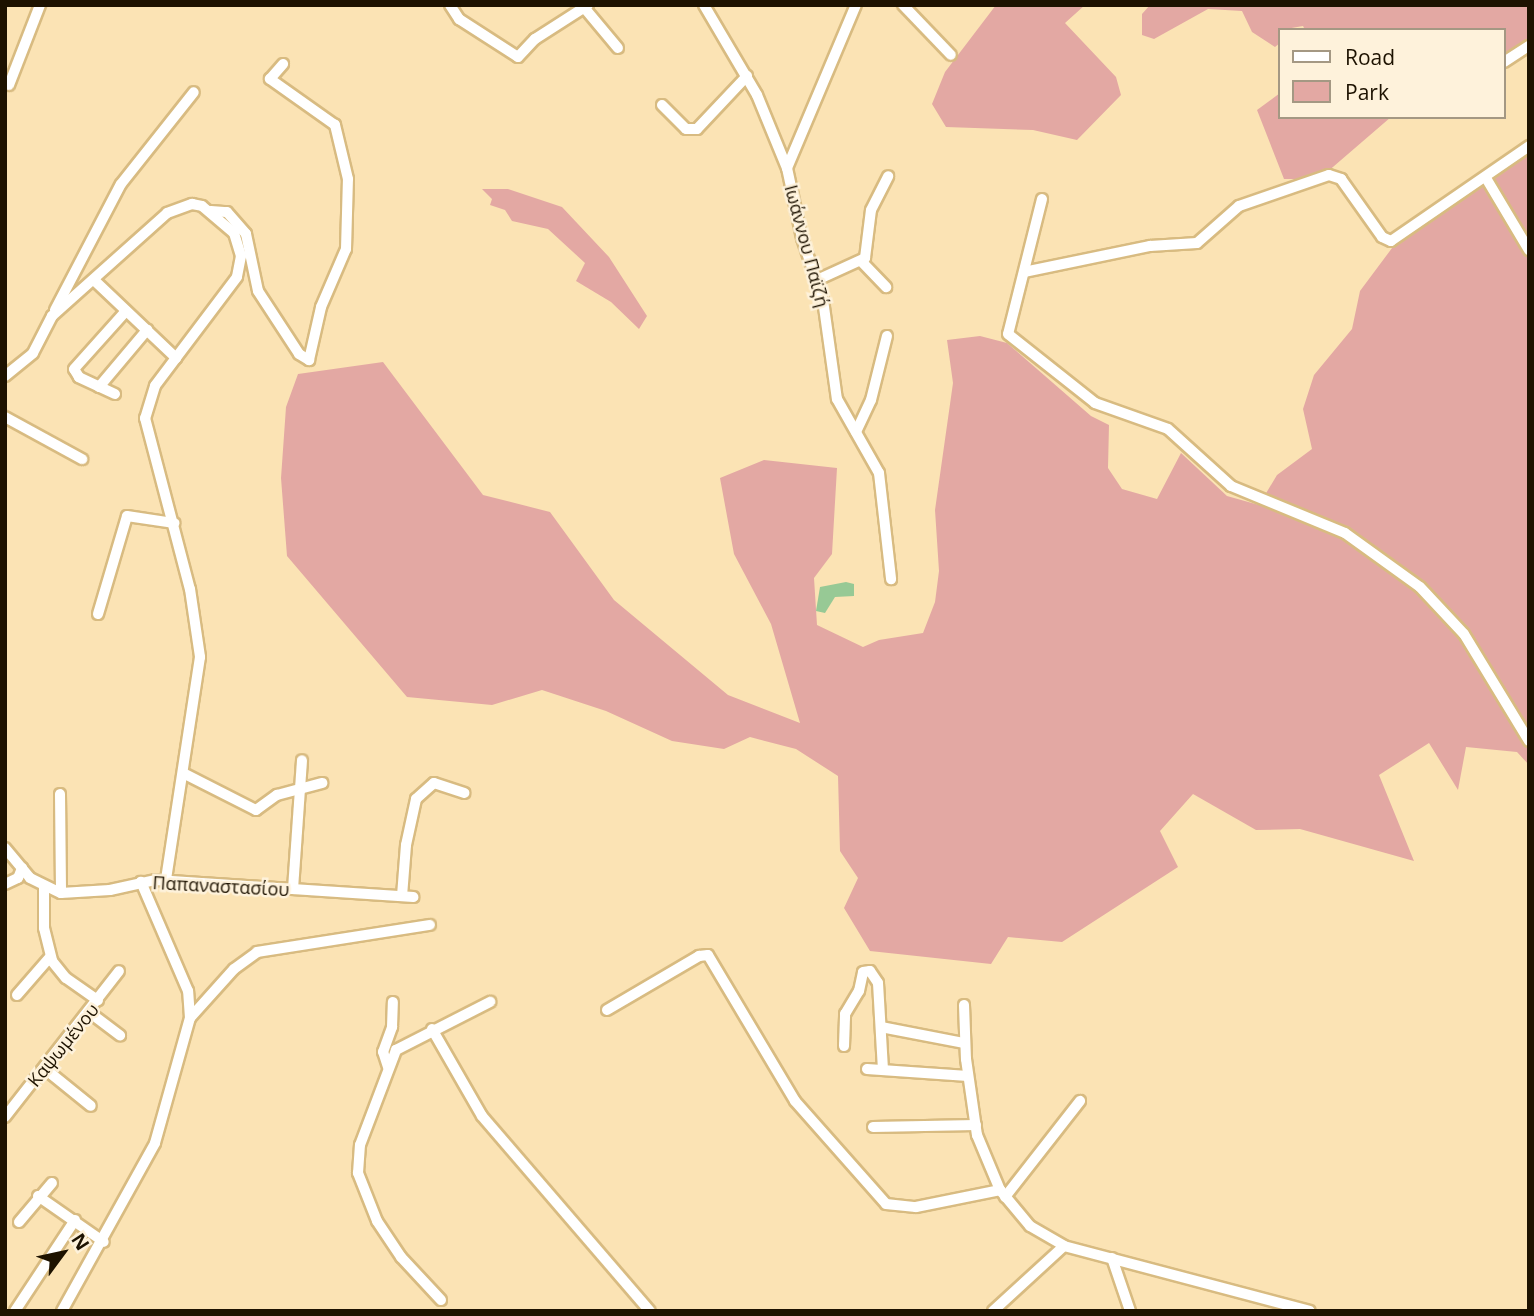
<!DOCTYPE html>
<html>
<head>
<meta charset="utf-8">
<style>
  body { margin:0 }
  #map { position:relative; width:1534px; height:1316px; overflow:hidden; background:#fbe3b4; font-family:"Open Sans",sans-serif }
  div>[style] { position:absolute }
  .green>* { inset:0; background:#e3a8a3 }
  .water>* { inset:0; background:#97c995 }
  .roads { filter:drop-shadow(2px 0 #d8bb81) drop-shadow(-2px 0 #d8bb81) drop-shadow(0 2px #d8bb81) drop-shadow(0 -2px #d8bb81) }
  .minor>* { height:10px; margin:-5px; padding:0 5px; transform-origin:5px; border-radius:5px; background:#fff }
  span { translate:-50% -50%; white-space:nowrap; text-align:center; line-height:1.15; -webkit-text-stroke:5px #fef2db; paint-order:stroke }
  .street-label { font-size:18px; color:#1d1200 }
  .frame { position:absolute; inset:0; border:7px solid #1d1200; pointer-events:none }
  .legend { position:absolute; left:1278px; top:28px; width:228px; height:91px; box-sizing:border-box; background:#fef2db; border:2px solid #a49883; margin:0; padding:9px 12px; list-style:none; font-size:21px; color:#1d1200 }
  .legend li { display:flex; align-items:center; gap:14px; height:35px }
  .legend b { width:35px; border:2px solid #a49883 }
  .north { position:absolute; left:28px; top:1218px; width:70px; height:70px; -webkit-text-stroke:5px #fef2db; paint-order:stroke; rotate:57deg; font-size:19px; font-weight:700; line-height:28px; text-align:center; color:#1d1200 }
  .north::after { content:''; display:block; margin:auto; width:24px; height:32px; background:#1d1200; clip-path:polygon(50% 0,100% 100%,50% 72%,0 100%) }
</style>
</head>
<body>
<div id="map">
  <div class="green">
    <div style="clip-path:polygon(996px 5px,1085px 5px,1065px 23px,1116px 77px,1121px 95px,1077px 140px,1033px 130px,946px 127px,932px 104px,945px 72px)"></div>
    <div style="clip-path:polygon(1150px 5px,1529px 5px,1529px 50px,1504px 55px,1504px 30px,1305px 30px,1303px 26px,1280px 30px,1280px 43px,1275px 47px,1252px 32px,1242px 11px,1208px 9px,1154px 39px,1142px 35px,1142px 14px)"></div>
    <div style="clip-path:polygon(1280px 93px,1280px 117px,1391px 117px,1319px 179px,1284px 179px,1257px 110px)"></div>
    <div style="clip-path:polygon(1504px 155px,1529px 157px,1529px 765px,1517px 752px,1466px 747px,1458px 790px,1429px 743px,1379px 775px,1414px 861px,1300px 829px,1256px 830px,1193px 794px,1160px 831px,1178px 867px,1062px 942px,1008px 937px,991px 964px,870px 951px,844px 908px,858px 878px,840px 851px,838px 776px,796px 749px,750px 737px,724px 749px,672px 741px,606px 711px,542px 690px,492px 705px,407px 697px,287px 556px,281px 478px,286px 407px,298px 374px,383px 362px,483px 495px,550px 512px,614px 600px,728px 695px,800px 723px,771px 624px,734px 554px,720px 478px,764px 460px,837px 468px,832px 554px,814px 578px,817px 625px,863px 647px,879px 640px,923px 633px,935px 602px,939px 571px,935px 510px,953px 383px,947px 340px,980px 336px,1007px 343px,1091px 416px,1109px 425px,1108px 468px,1122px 489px,1157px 499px,1181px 453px,1227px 496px,1259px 505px,1277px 475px,1312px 449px,1303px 409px,1314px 375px,1352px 329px,1360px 291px,1398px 240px,1462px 199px)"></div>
    <div style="clip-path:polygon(482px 189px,508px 189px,562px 207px,609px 257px,647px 316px,639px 329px,611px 302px,576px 281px,585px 263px,548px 229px,512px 221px,505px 210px,490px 205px,492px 199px)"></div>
  </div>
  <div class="water">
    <div style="clip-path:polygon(846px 582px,854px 584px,854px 596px,835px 597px,825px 613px,816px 611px,820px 587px)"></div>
  </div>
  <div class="roads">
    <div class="minor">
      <div style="left:450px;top:5px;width:17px;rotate:57deg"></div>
      <div style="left:459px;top:19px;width:70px;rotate:32.8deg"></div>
      <div style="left:518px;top:57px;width:25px;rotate:-47deg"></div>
      <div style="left:535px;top:39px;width:63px;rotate:-32.7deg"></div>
      <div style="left:582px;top:5px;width:56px;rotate:50.1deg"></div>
      <div style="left:704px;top:5px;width:104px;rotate:59.5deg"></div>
      <div style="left:757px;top:95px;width:79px;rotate:67.7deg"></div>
      <div style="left:787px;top:168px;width:72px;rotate:77.9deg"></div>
      <div style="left:802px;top:238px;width:65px;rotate:71.3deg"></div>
      <div style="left:823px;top:300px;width:100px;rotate:82deg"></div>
      <div style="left:837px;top:399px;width:85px;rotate:60.4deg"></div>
      <div style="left:879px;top:473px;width:107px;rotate:83.5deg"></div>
      <div style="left:903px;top:5px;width:69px;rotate:46.2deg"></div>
      <div style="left:1504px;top:62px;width:30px;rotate:-33deg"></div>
      <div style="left:9px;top:85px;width:86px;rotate:-68.8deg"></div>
      <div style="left:662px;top:105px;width:34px;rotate:45deg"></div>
      <div style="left:686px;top:129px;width:11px"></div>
      <div style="left:697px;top:129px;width:73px;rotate:-46.7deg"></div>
      <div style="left:787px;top:168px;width:177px;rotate:-67.1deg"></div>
      <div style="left:1486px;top:178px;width:84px;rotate:59.2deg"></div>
      <div style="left:1042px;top:199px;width:139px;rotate:104.1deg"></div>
      <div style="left:1008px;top:334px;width:111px;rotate:38.4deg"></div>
      <div style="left:1095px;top:403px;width:77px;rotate:19.6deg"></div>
      <div style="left:1168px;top:429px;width:85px;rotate:42.1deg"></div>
      <div style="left:1231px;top:486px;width:123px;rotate:22.4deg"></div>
      <div style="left:1345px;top:533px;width:92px;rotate:35.8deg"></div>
      <div style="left:1420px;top:587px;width:64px;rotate:46.9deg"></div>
      <div style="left:1464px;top:634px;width:125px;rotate:58.7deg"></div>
      <div style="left:211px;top:211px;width:16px;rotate:4deg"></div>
      <div style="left:227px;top:212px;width:29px;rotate:49deg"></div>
      <div style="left:246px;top:234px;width:58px;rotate:78.1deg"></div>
      <div style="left:258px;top:291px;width:75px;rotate:56.9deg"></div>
      <div style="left:299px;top:354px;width:12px;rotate:31deg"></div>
      <div style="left:309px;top:360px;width:54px;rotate:-77.2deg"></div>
      <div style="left:321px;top:307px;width:63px;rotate:-66.7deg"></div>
      <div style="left:346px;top:249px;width:70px;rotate:-88.4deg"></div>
      <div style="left:348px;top:179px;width:56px;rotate:-103.5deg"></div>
      <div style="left:335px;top:125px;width:80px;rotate:-144.7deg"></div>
      <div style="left:270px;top:79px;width:20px;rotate:-49deg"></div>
      <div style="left:862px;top:262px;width:35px;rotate:46deg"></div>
      <div style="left:1024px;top:272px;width:129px;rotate:-11.7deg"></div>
      <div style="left:1150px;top:246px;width:47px;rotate:-3.7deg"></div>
      <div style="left:1197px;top:243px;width:56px;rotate:-41.4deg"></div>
      <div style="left:1239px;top:206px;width:95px;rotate:-19deg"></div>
      <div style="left:1329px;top:175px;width:13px;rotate:18deg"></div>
      <div style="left:1341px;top:179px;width:71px;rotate:54.7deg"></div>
      <div style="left:1382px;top:237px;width:10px;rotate:24deg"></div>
      <div style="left:1391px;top:241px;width:168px;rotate:-34.5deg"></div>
      <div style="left:817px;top:280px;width:53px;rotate:-24.6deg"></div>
      <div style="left:865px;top:258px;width:48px;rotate:-82.9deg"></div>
      <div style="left:871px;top:210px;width:38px;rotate:-63deg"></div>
      <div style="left:95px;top:281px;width:112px;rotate:43.5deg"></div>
      <div style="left:55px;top:310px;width:142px;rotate:-62.4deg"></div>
      <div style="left:121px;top:184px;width:117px;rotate:-51.6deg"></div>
      <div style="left:5px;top:376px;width:36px;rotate:-39deg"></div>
      <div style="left:33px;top:353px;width:42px;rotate:-62.8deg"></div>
      <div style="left:52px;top:316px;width:154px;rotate:-41.8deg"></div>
      <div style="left:167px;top:213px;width:27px;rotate:-20deg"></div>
      <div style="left:192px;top:204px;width:10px;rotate:11deg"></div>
      <div style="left:202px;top:206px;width:42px;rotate:40.2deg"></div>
      <div style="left:234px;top:233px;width:24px;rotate:73deg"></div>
      <div style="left:241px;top:256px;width:21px;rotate:101deg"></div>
      <div style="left:237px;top:277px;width:136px;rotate:127deg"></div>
      <div style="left:155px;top:386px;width:34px;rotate:107deg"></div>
      <div style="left:145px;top:418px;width:177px;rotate:75.3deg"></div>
      <div style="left:190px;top:589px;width:69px;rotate:81.6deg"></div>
      <div style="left:200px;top:657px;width:226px;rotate:98.7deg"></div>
      <div style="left:99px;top:387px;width:75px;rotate:-49.9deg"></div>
      <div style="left:115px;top:394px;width:40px;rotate:-155deg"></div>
      <div style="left:79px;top:377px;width:9px;rotate:-122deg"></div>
      <div style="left:74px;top:369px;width:78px;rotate:-48.1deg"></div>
      <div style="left:5px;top:417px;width:88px;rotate:28.6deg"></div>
      <div style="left:856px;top:432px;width:35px;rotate:-65deg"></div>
      <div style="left:871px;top:400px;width:66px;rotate:-76deg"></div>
      <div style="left:98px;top:614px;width:102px;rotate:-73.5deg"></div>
      <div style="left:127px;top:516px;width:48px;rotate:8.5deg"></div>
      <div style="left:183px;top:773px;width:82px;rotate:26.9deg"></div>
      <div style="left:256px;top:810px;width:26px;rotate:-36deg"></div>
      <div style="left:277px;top:795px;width:47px;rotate:-14.9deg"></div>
      <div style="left:60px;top:794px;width:99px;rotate:89.4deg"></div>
      <div style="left:5px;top:848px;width:39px;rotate:50deg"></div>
      <div style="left:30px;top:878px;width:34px;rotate:26deg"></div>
      <div style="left:61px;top:893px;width:49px;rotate:-3.5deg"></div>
      <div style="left:110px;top:890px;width:47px;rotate:-12.3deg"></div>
      <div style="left:156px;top:880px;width:258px;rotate:3.8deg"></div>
      <div style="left:5px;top:884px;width:14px;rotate:-25deg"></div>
      <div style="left:18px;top:878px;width:11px;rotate:-68deg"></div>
      <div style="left:44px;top:887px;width:41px;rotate:90deg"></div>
      <div style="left:44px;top:928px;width:34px;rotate:76deg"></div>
      <div style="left:52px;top:961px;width:22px;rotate:51deg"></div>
      <div style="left:66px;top:978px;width:39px;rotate:35deg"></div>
      <div style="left:293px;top:889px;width:129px;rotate:-86deg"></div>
      <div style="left:402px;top:896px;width:51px;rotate:-85.5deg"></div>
      <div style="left:406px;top:845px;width:47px;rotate:-77.7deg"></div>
      <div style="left:416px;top:799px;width:24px;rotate:-42deg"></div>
      <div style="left:434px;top:783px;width:32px;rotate:18deg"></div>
      <div style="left:17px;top:995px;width:50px;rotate:-49deg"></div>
      <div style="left:964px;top:1005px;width:54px;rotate:87.9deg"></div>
      <div style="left:966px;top:1059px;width:77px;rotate:81.8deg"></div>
      <div style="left:977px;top:1135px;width:60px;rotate:67.3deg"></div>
      <div style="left:607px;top:1010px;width:107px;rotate:-30.4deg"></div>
      <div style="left:699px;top:956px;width:9px;rotate:-6deg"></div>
      <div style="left:708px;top:955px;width:170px;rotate:59.2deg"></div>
      <div style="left:795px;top:1101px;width:137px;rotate:48.5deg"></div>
      <div style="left:886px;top:1204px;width:30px;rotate:6deg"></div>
      <div style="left:916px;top:1207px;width:86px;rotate:-11.4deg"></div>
      <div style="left:1000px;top:1190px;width:47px;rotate:50.2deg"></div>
      <div style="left:1030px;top:1226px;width:39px;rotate:30deg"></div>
      <div style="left:89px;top:1012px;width:39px;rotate:37deg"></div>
      <div style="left:190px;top:1018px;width:66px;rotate:-48.1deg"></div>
      <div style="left:234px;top:969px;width:29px;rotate:-36deg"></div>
      <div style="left:257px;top:952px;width:175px;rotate:-8.9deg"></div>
      <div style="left:881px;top:1027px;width:85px;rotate:10.9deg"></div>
      <div style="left:432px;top:1029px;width:100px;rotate:60.1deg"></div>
      <div style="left:482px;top:1116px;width:257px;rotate:49.3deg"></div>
      <div style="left:844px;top:1046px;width:32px;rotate:-88deg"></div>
      <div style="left:845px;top:1014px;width:27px;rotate:-59deg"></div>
      <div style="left:859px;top:991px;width:19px;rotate:-78deg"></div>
      <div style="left:863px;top:972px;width:7px;rotate:-8deg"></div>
      <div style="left:870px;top:971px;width:14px;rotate:56deg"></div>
      <div style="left:878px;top:983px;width:87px;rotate:86.7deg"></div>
      <div style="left:388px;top:1067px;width:16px;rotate:-108deg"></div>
      <div style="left:383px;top:1052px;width:27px;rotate:-70deg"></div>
      <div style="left:392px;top:1027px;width:25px;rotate:-88deg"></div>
      <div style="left:44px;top:1068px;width:60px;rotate:39deg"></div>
      <div style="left:867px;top:1069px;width:101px;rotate:4deg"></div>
      <div style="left:5px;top:1117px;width:185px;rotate:-52deg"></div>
      <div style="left:873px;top:1127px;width:103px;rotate:-1.1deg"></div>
      <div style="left:38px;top:1196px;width:80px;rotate:34.9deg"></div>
      <div style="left:1005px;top:1197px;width:122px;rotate:-52deg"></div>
      <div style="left:19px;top:1222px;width:51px;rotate:-49.8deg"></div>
      <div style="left:1112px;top:1258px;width:56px;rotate:71.2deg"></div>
      <div style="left:441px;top:1300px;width:59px;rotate:-132.9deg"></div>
      <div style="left:401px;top:1257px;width:43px;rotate:-123.7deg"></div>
      <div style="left:377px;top:1221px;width:52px;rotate:-111.6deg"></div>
      <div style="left:358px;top:1173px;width:28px;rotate:-86deg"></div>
      <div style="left:360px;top:1145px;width:102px;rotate:-69.2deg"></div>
      <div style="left:396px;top:1050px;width:106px;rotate:-27.1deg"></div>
      <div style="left:15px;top:1311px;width:109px;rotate:-56.6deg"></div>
      <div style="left:62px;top:1311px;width:192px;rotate:-61deg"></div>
      <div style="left:155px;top:1143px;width:130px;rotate:-74.4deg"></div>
      <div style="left:190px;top:1018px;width:27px;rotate:-94deg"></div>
      <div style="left:188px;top:991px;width:119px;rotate:-113.3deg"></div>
      <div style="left:993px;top:1311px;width:96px;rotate:-42.5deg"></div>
      <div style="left:1064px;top:1246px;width:254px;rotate:14.8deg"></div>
    </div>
  </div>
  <div class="street-label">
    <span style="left:807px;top:246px;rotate:75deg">Ιωάννου Παϊζή</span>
    <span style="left:221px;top:886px;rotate:3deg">Παπαναστασίου</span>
    <span style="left:63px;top:1045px;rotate:-51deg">Καψωμένου</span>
  </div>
  <div class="frame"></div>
  <ul class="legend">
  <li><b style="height:9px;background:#fff"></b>Road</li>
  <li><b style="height:19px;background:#e3a8a3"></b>Park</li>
  </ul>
  <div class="north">N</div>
</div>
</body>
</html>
